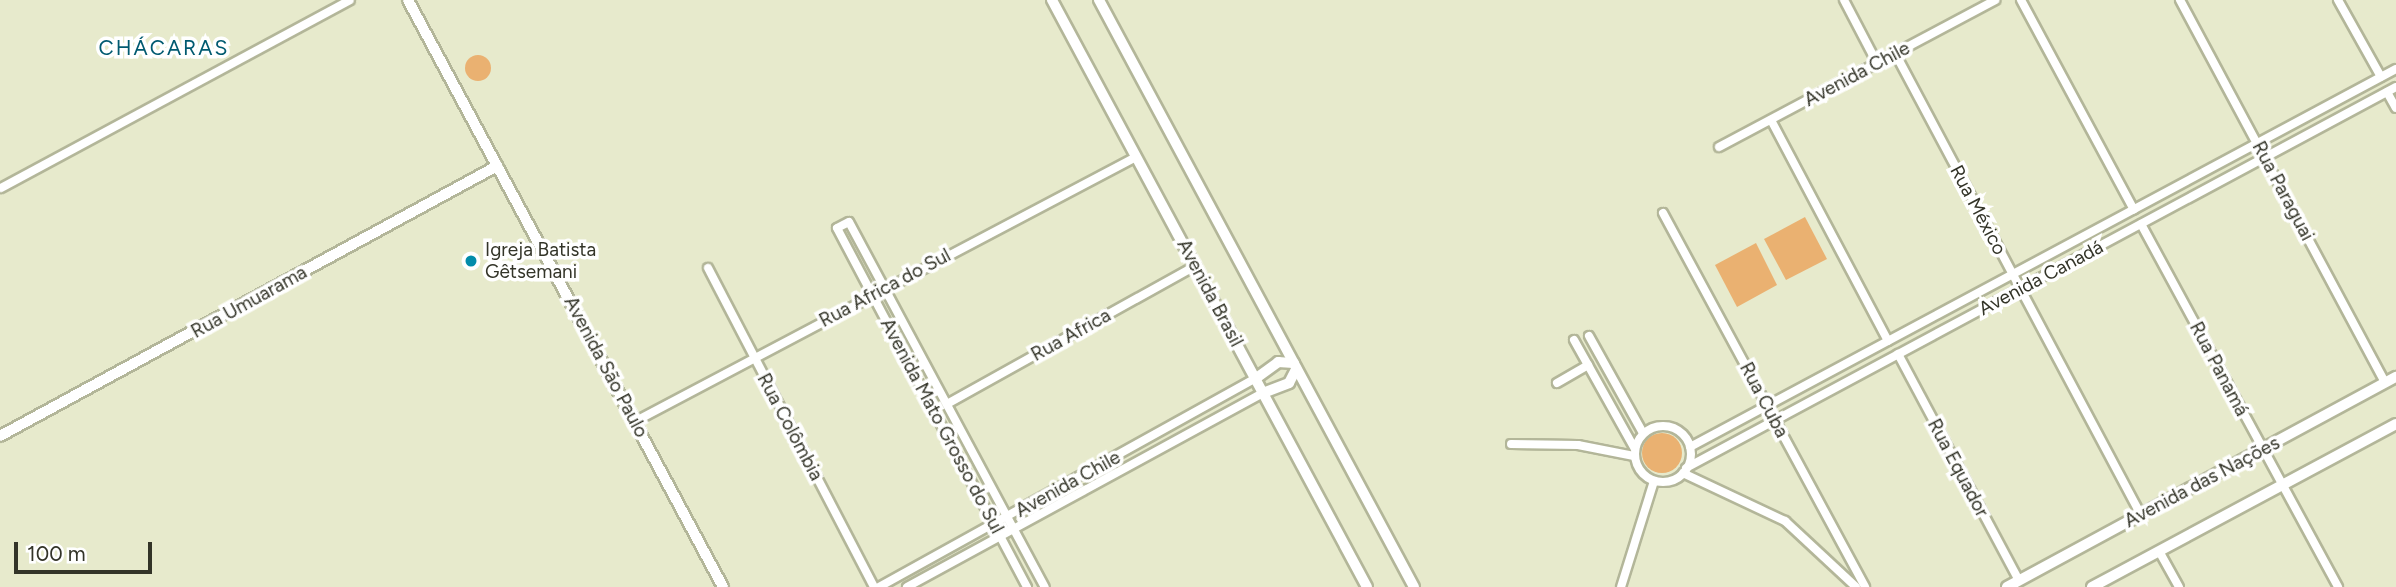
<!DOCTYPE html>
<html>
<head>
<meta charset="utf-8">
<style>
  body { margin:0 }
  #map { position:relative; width:2396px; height:587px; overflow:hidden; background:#e7eacc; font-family:Figtree,sans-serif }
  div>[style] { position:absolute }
  .green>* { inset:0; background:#eab171 }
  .round { border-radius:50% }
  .roads { filter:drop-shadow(2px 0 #b3b699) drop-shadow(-2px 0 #b3b699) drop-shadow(0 2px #b3b699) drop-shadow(0 -2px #b3b699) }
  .minor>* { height:8px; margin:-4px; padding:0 4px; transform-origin:4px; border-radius:4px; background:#fff }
  .minor>.ring { margin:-4px; padding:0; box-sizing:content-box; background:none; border:8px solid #fff; border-radius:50% }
  .tertiary>* { height:10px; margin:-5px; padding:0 5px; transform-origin:5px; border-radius:5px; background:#fff }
  .secondary>* { height:10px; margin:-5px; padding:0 5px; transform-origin:5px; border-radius:5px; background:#fff }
  .dots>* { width:19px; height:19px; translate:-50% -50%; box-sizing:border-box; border:4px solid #fff; border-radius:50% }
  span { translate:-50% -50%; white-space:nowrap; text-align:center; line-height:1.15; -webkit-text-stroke:7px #fff; paint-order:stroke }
  .street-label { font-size:19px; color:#333428 }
  .poi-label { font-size:19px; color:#333428 }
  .left { translate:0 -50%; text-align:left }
  .neighbourhood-label { font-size:21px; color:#005a70; letter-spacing:2px }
  .scale { position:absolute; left:14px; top:542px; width:138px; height:32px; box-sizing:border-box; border:4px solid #333428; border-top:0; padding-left:9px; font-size:21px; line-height:24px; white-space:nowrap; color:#333428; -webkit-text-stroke:5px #fff; paint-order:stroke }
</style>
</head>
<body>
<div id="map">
  <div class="green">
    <div class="round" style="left:465px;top:55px;width:26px;height:26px"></div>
    <div style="clip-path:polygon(1805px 217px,1827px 259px,1786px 280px,1764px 239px)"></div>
    <div style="clip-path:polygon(1756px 243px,1777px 285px,1737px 307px,1715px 265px)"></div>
    <div class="round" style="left:1642px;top:433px;width:40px;height:40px"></div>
  </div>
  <div class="roads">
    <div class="minor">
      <div style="left:1844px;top:0;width:71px;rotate:62.4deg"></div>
      <div style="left:2021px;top:0;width:238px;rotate:61.7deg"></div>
      <div style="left:2180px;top:0;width:434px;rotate:61.8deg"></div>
      <div style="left:2338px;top:0;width:88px;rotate:60.8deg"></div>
      <div style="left:1895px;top:53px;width:523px;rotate:61.97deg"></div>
      <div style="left:2387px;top:92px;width:18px;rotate:61deg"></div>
      <div style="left:1771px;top:120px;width:250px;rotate:62.1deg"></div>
      <div style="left:1719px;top:147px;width:313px;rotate:-28deg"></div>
      <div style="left:1px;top:188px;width:396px;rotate:-28.3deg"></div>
      <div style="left:1663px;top:213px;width:425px;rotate:61.6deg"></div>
      <div style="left:2141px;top:224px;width:413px;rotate:61.5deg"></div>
      <div style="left:708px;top:268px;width:360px;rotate:62.5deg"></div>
      <div style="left:1589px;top:336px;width:111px;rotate:60.9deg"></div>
      <div style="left:1574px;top:340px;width:125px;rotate:60.8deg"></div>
      <div style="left:1898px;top:354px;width:257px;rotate:61.9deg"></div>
      <div style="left:1557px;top:383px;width:36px;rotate:-30deg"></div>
      <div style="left:947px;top:404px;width:284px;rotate:-29.1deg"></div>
      <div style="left:634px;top:422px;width:568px;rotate:-27.83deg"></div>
      <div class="ring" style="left:1635px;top:426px;width:48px;height:48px"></div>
      <div style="left:1511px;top:444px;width:67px;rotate:0.9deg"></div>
      <div style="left:1578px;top:445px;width:57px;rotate:11.1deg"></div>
      <div style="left:1690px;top:447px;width:801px;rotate:-28.17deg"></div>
      <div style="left:1686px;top:468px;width:806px;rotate:-28.22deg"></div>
      <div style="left:1683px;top:473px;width:113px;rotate:25.2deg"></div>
      <div style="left:1785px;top:521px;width:97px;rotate:42.9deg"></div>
      <div style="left:2159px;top:551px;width:41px;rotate:60.9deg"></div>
      <div style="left:879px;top:587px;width:430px;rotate:-29deg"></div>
      <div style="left:907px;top:587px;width:405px;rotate:-28.6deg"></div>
      <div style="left:1027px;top:587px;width:406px;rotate:-117.9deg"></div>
      <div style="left:837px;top:228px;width:13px;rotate:-27deg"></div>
      <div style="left:849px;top:222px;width:414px;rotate:61.8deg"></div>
      <div style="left:1621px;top:587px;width:111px;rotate:-72.7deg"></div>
    </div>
    <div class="tertiary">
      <div style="left:408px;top:0;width:666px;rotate:61.78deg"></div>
      <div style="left:0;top:436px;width:566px;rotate:-28.51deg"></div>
    </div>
    <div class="secondary">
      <div style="left:1052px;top:0;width:666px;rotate:61.78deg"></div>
      <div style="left:1099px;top:0;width:666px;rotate:61.78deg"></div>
      <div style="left:1255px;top:379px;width:29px;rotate:-36deg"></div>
      <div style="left:1278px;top:362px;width:16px;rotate:4deg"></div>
      <div style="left:1263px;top:393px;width:28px;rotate:-21deg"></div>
      <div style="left:1289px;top:383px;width:16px;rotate:-63deg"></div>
      <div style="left:2007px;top:587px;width:442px;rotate:-28.4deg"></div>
      <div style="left:2092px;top:587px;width:345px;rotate:-28.2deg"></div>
    </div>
  </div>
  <div class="dots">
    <div style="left:471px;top:261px;background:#028caa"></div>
  </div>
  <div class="street-label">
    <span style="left:1857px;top:74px;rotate:-28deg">Avenida Chile</span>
    <span style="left:2283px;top:191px;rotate:62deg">Rua Paraguai</span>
    <span style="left:1978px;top:210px;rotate:62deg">Rua México</span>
    <span style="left:2041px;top:278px;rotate:-28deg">Avenida Canadá</span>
    <span style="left:885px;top:288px;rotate:-28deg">Rua Africa do Sul</span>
    <span style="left:1210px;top:293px;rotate:62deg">Avenida Brasil</span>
    <span style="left:249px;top:302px;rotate:-29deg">Rua Umuarama</span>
    <span style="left:1071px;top:335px;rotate:-29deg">Rua Africa</span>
    <span style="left:606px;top:367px;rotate:62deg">Avenida São Paulo</span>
    <span style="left:2219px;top:369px;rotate:62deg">Rua Panamá</span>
    <span style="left:1764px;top:400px;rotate:62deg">Rua Cuba</span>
    <span style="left:942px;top:426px;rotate:62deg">Avenida Mato Grosso do Sul</span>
    <span style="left:790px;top:427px;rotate:62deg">Rua Colômbia</span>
    <span style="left:1958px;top:468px;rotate:62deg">Rua Equador</span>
    <span style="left:2202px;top:482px;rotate:-28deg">Avenida das Nações</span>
    <span style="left:1068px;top:484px;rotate:-29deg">Avenida Chile</span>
  </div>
  <div class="poi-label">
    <span class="left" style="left:485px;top:261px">Igreja Batista<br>Gêtsemani</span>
  </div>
  <div class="neighbourhood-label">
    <span style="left:164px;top:48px">CHÁCARAS</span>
  </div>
  <div class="scale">100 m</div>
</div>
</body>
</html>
